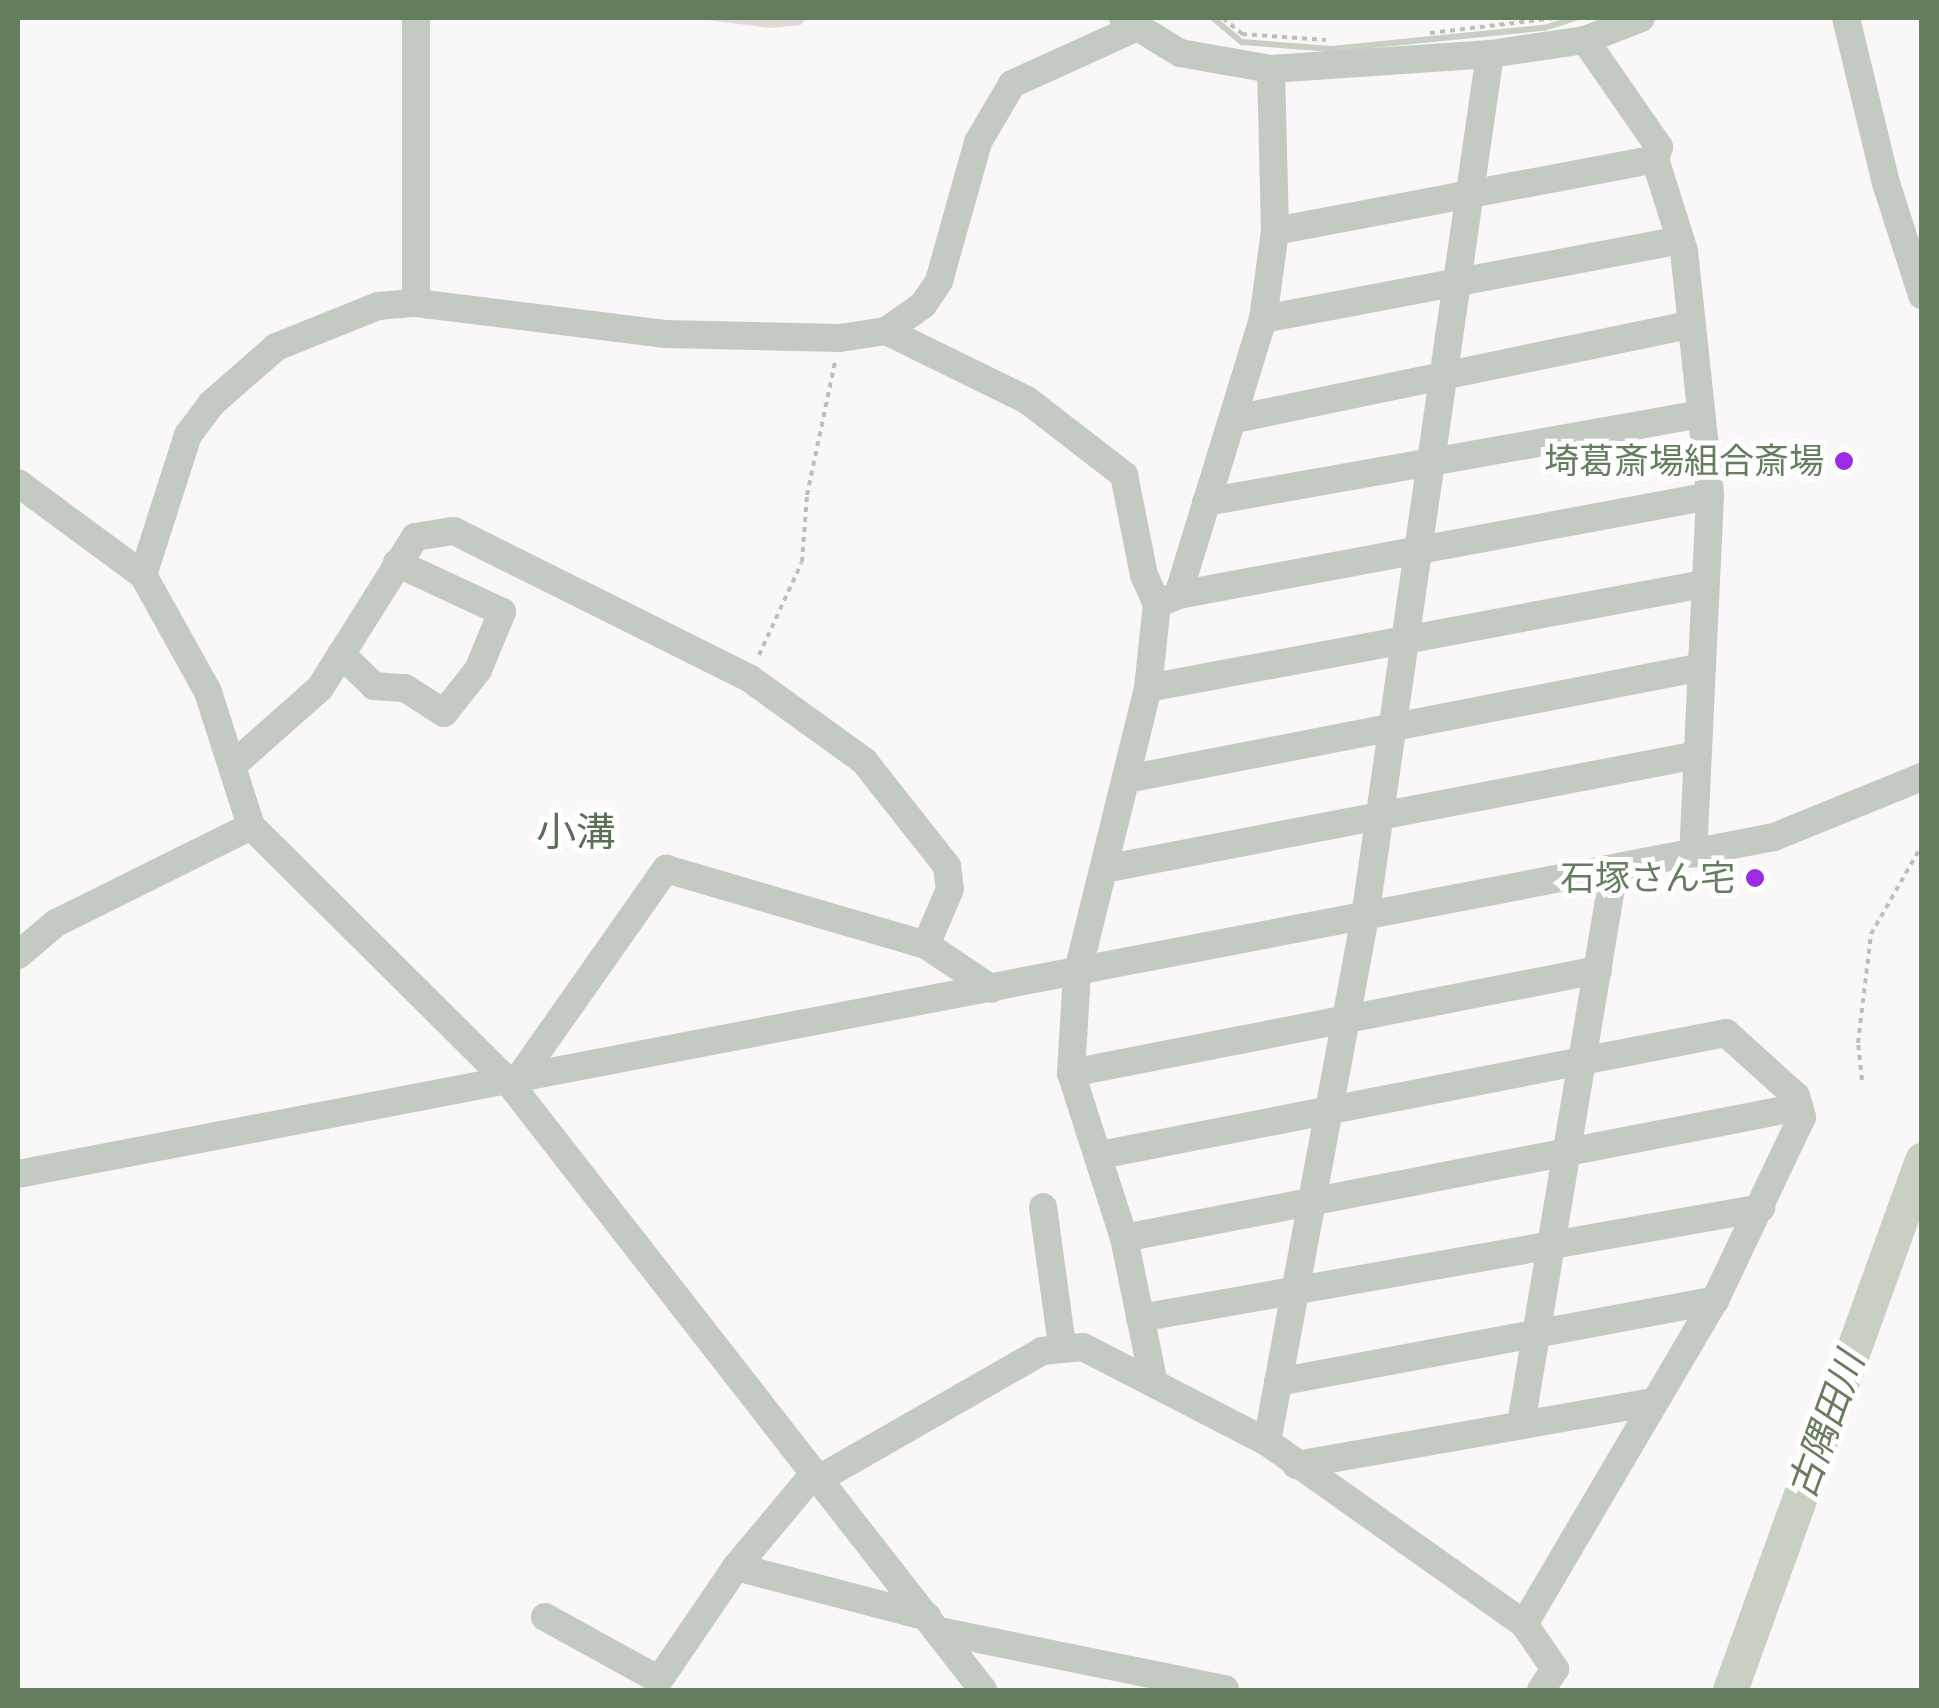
<!DOCTYPE html>
<html>
<head>
<meta charset="utf-8">
<style>
  body { margin:0 }
  #map { position:relative; width:1939px; height:1708px; overflow:hidden; background:#faf7f9; font-family:Jost,"Noto Sans JP",sans-serif }
  div>[style] { position:absolute }
  .green>* { inset:0; background:#e2d9d9 }
  .stream>* { height:6px; margin:-3px; padding:0 3px; transform-origin:3px; border-radius:3px; background:#c7d0c2 }
  .river>* { height:35px; margin:-17.5px; padding:0 17.5px; transform-origin:17.5px; border-radius:17.5px; background:#c7d0c2 }
  .path>* { height:4px; margin-top:-2px; transform-origin:0; background:repeating-linear-gradient(90deg,#bac0b9 0 5px,transparent 0 10px) }
  .minor>* { height:28px; margin:-14px; padding:0 14px; transform-origin:14px; border-radius:14px; background:#c2cac1 }
  .dots>* { width:28px; height:28px; translate:-50% -50%; box-sizing:border-box; border:5px solid #fff; border-radius:50% }
  span { translate:-50% -50%; white-space:nowrap; text-align:center; line-height:1.15; -webkit-text-stroke:10px #fff; paint-order:stroke }
  .poi-label { font-size:35px; color:#657d5f }
  .right { translate:-100% -50%; text-align:right }
  .water-label { font-size:38px; color:#6a7c5f; font-style:italic }
  .quarter-label { font-size:40px; color:#5b6e56 }
  .frame { position:absolute; inset:0; border:20px solid #657d5f; pointer-events:none }
</style>
</head>
<body>
<div id="map">
  <div class="green">
    <div style="clip-path:polygon(692px 18px,806px 18px,801px 25px,770px 28px)"></div>
  </div>
  <div class="stream">
    <div style="left:1213px;top:18px;width:38px;rotate:40deg"></div>
    <div style="left:1242px;top:42px;width:90px;rotate:4.4deg"></div>
    <div style="left:1332px;top:49px;width:213px;rotate:-5.7deg"></div>
    <div style="left:1544px;top:28px;width:33px;rotate:-18deg"></div>
  </div>
  <div class="river">
    <div style="left:1730px;top:1690px;width:564px;rotate:-70.09deg"></div>
  </div>
  <div class="path">
    <div style="left:1223px;top:18px;width:25px;rotate:40deg"></div>
    <div style="left:1242px;top:34px;width:84px;rotate:4.1deg"></div>
    <div style="left:1430px;top:33px;width:126px;rotate:-6.8deg"></div>
    <div style="left:759px;top:655px;width:102px;rotate:-65.2deg"></div>
    <div style="left:802px;top:562px;width:67px;rotate:-85.7deg"></div>
    <div style="left:807px;top:495px;width:136px;rotate:-78.1deg"></div>
    <div style="left:1862px;top:1080px;width:37px;rotate:-96deg"></div>
    <div style="left:1858px;top:1043px;width:110px;rotate:-83.2deg"></div>
    <div style="left:1871px;top:934px;width:103px;rotate:-60.2deg"></div>
  </div>
  <div class="minor">
    <div style="left:1123px;top:18px;width:67px;rotate:31.6deg"></div>
    <div style="left:1180px;top:53px;width:92px;rotate:10deg"></div>
    <div style="left:1271px;top:69px;width:220px;rotate:-3.9deg"></div>
    <div style="left:1490px;top:54px;width:96px;rotate:-8.4deg"></div>
    <div style="left:1585px;top:40px;width:60px;rotate:-21.4deg"></div>
    <div style="left:1846px;top:18px;width:170px;rotate:76.4deg"></div>
    <div style="left:1886px;top:183px;width:118px;rotate:72.2deg"></div>
    <div style="left:1585px;top:40px;width:130px;rotate:55.3deg"></div>
    <div style="left:1659px;top:147px;width:13px;rotate:108deg"></div>
    <div style="left:1655px;top:159px;width:96px;rotate:72.5deg"></div>
    <div style="left:1684px;top:251px;width:246px;rotate:83.9deg"></div>
    <div style="left:1710px;top:496px;width:358px;rotate:92.7deg"></div>
    <div style="left:1275px;top:231px;width:387px;rotate:-10.7deg"></div>
    <div style="left:416px;top:303px;width:285px;rotate:-90deg"></div>
    <div style="left:1263px;top:319px;width:425px;rotate:-10.7deg"></div>
    <div style="left:886px;top:331px;width:157px;rotate:26.1deg"></div>
    <div style="left:1027px;top:400px;width:123px;rotate:37.7deg"></div>
    <div style="left:1124px;top:475px;width:102px;rotate:78.7deg"></div>
    <div style="left:1144px;top:575px;width:32px;rotate:66deg"></div>
    <div style="left:1157px;top:604px;width:84px;rotate:96.1deg"></div>
    <div style="left:1148px;top:688px;width:295px;rotate:103.9deg"></div>
    <div style="left:1077px;top:974px;width:99px;rotate:93.5deg"></div>
    <div style="left:1071px;top:1073px;width:173px;rotate:72.2deg"></div>
    <div style="left:1124px;top:1238px;width:144px;rotate:78.4deg"></div>
    <div style="left:1235px;top:419px;width:465px;rotate:-11.7deg"></div>
    <div style="left:18px;top:483px;width:155px;rotate:36.4deg"></div>
    <div style="left:143px;top:575px;width:134px;rotate:60.9deg"></div>
    <div style="left:208px;top:692px;width:141px;rotate:72.2deg"></div>
    <div style="left:251px;top:826px;width:361px;rotate:44.8deg"></div>
    <div style="left:507px;top:1080px;width:774px;rotate:52.03deg"></div>
    <div style="left:1206px;top:502px;width:503px;rotate:-10.08deg"></div>
    <div style="left:143px;top:575px;width:147px;rotate:-72.2deg"></div>
    <div style="left:188px;top:435px;width:39px;rotate:-53deg"></div>
    <div style="left:211px;top:404px;width:86px;rotate:-41.2deg"></div>
    <div style="left:276px;top:347px;width:110px;rotate:-21.9deg"></div>
    <div style="left:378px;top:306px;width:38px;rotate:-5deg"></div>
    <div style="left:416px;top:303px;width:252px;rotate:7.1deg"></div>
    <div style="left:666px;top:334px;width:174px;rotate:1.3deg"></div>
    <div style="left:840px;top:338px;width:47px;rotate:-8.7deg"></div>
    <div style="left:886px;top:331px;width:45px;rotate:-35.1deg"></div>
    <div style="left:923px;top:305px;width:29px;rotate:-56deg"></div>
    <div style="left:939px;top:281px;width:144px;rotate:-74.3deg"></div>
    <div style="left:978px;top:142px;width:67px;rotate:-59.6deg"></div>
    <div style="left:1012px;top:84px;width:133px;rotate:-24.4deg"></div>
    <div style="left:1178px;top:595px;width:289px;rotate:-72.9deg"></div>
    <div style="left:1263px;top:319px;width:89px;rotate:-82.2deg"></div>
    <div style="left:1275px;top:231px;width:162px;rotate:-91.4deg"></div>
    <div style="left:1157px;top:604px;width:23px;rotate:-23deg"></div>
    <div style="left:1178px;top:595px;width:541px;rotate:-10.54deg"></div>
    <div style="left:341px;top:654px;width:46px;rotate:44.1deg"></div>
    <div style="left:374px;top:686px;width:31px;rotate:4deg"></div>
    <div style="left:405px;top:688px;width:46px;rotate:32.7deg"></div>
    <div style="left:444px;top:713px;width:55px;rotate:-51.7deg"></div>
    <div style="left:478px;top:670px;width:63px;rotate:-67.5deg"></div>
    <div style="left:502px;top:612px;width:116px;rotate:-155deg"></div>
    <div style="left:1148px;top:688px;width:565px;rotate:-10.61deg"></div>
    <div style="left:232px;top:766px;width:118px;rotate:-41.6deg"></div>
    <div style="left:320px;top:688px;width:178px;rotate:-57.8deg"></div>
    <div style="left:415px;top:537px;width:39px;rotate:-9deg"></div>
    <div style="left:454px;top:531px;width:330px;rotate:26.5deg"></div>
    <div style="left:749px;top:678px;width:142px;rotate:35.8deg"></div>
    <div style="left:864px;top:761px;width:134px;rotate:51.7deg"></div>
    <div style="left:947px;top:866px;width:23px;rotate:83deg"></div>
    <div style="left:950px;top:889px;width:61px;rotate:113.2deg"></div>
    <div style="left:1127px;top:779px;width:586px;rotate:-11.02deg"></div>
    <div style="left:1104px;top:869px;width:604px;rotate:-10.88deg"></div>
    <div style="left:18px;top:955px;width:50px;rotate:-40.1deg"></div>
    <div style="left:56px;top:923px;width:218px;rotate:-26.4deg"></div>
    <div style="left:1071px;top:1073px;width:537px;rotate:-11.06deg"></div>
    <div style="left:519px;top:1078px;width:256px;rotate:-54.9deg"></div>
    <div style="left:666px;top:869px;width:271px;rotate:16.3deg"></div>
    <div style="left:926px;top:945px;width:79px;rotate:33.7deg"></div>
    <div style="left:1100px;top:1155px;width:638px;rotate:-11.03deg"></div>
    <div style="left:1726px;top:1033px;width:94px;rotate:42deg"></div>
    <div style="left:1796px;top:1096px;width:22px;rotate:74deg"></div>
    <div style="left:1802px;top:1117px;width:203px;rotate:115.4deg"></div>
    <div style="left:1715px;top:1300px;width:376px;rotate:120.5deg"></div>
    <div style="left:18px;top:1174px;width:1788px;rotate:-10.86deg"></div>
    <div style="left:1774px;top:837px;width:160px;rotate:-22.1deg"></div>
    <div style="left:1043px;top:1207px;width:139px;rotate:82.2deg"></div>
    <div style="left:1124px;top:1238px;width:688px;rotate:-10.98deg"></div>
    <div style="left:1140px;top:1318px;width:631px;rotate:-10.04deg"></div>
    <div style="left:1278px;top:1382px;width:445px;rotate:-10.6deg"></div>
    <div style="left:1521px;top:1424px;width:562px;rotate:-80.47deg"></div>
    <div style="left:1267px;top:1442px;width:534px;rotate:-79.43deg"></div>
    <div style="left:1365px;top:917px;width:872px;rotate:-81.76deg"></div>
    <div style="left:1296px;top:1465px;width:362px;rotate:-10deg"></div>
    <div style="left:817px;top:1480px;width:259px;rotate:-29.8deg"></div>
    <div style="left:1042px;top:1351px;width:41px;rotate:-5.6deg"></div>
    <div style="left:1083px;top:1347px;width:207px;rotate:27.3deg"></div>
    <div style="left:1267px;top:1442px;width:315px;rotate:35.3deg"></div>
    <div style="left:1524px;top:1624px;width:55px;rotate:55.4deg"></div>
    <div style="left:1555px;top:1669px;width:25px;rotate:124deg"></div>
    <div style="left:736px;top:1567px;width:198px;rotate:14.6deg"></div>
    <div style="left:545px;top:1617px;width:130px;rotate:28.9deg"></div>
    <div style="left:659px;top:1680px;width:137px;rotate:-55.7deg"></div>
    <div style="left:736px;top:1567px;width:120px;rotate:-50.1deg"></div>
    <div style="left:939px;top:1631px;width:292px;rotate:11.5deg"></div>
  </div>
  <div class="dots">
    <div style="left:1844px;top:461px;background:#9d2be6"></div>
    <div style="left:1755px;top:878px;background:#9d2be6"></div>
  </div>
  <div class="poi-label">
    <span class="right" style="left:1824px;top:461px">埼葛斎場組合斎場</span>
    <span class="right" style="left:1735px;top:878px">石塚さん宅</span>
  </div>
  <div class="water-label">
    <span style="left:1826px;top:1425px;rotate:-70deg">古隅田川</span>
  </div>
  <div class="quarter-label">
    <span style="left:576px;top:832px">小溝</span>
  </div>
  <div class="frame"></div>
</div>
</body>
</html>
